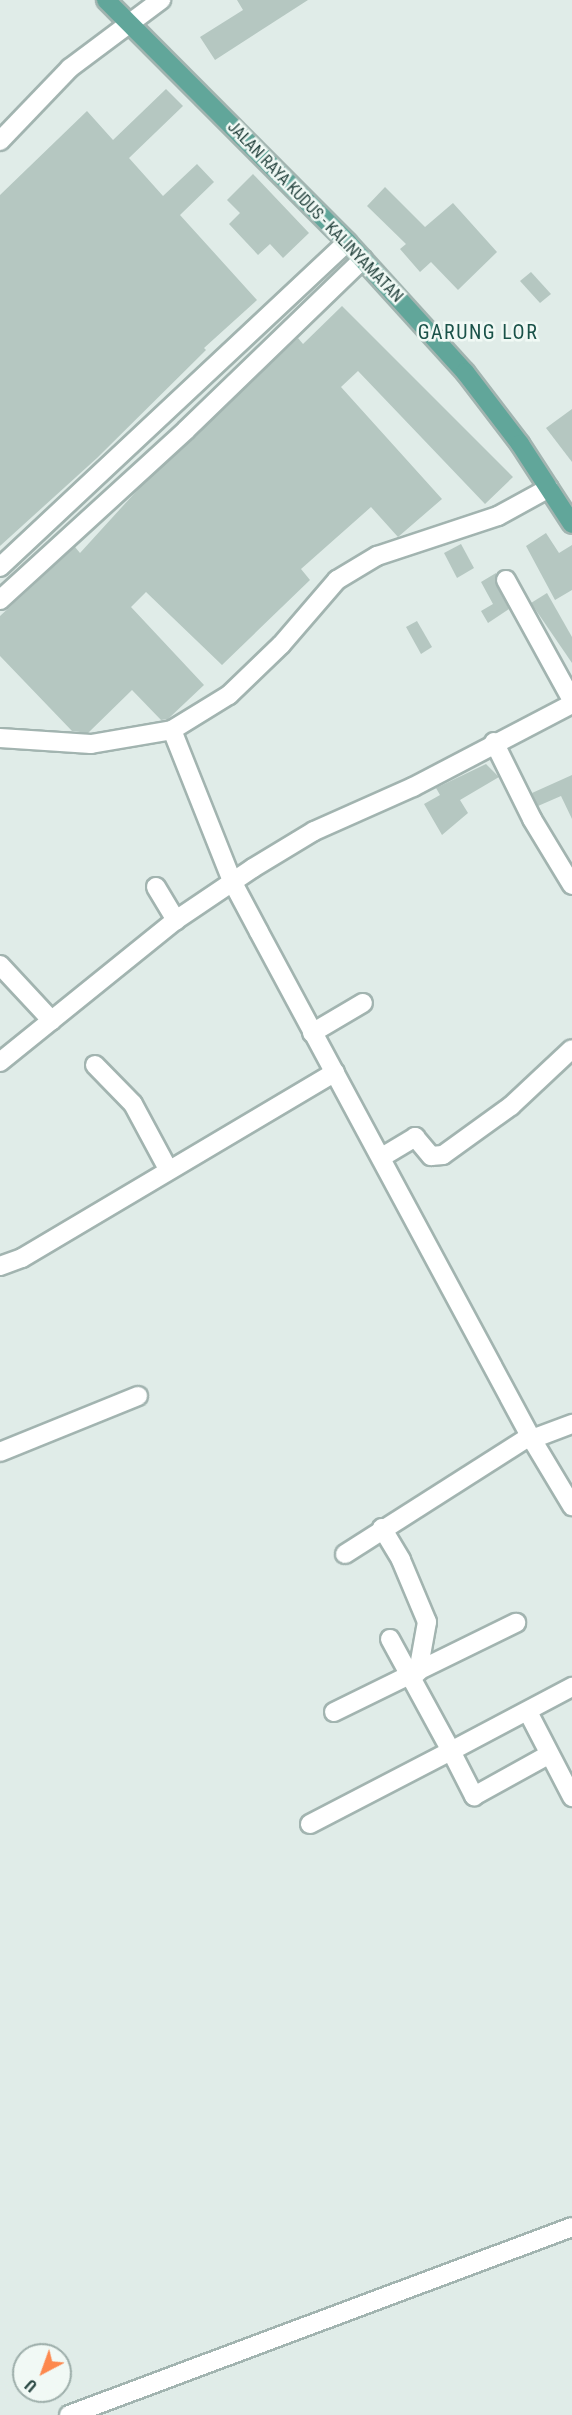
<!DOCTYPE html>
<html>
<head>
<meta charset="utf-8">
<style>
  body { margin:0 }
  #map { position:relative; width:572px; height:2415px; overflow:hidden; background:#e0ece8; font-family:"Roboto Condensed",sans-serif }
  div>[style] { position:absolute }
  .building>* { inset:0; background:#b5c7c1 }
  .roads { filter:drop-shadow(2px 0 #a2b4b0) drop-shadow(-2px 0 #a2b4b0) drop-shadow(0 2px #a2b4b0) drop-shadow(0 -2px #a2b4b0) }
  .minor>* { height:18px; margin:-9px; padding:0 9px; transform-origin:9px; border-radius:9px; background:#fff }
  .major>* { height:18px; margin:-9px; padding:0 9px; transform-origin:9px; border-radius:9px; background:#61a69a }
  span { translate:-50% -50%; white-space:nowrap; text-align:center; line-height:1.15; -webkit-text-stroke:5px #f1f9f5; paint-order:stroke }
  .street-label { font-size:16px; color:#1f3e39 }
  .quarter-label { font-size:20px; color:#1a5249; letter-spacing:1.5px }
  .north { position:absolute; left:12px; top:2343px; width:60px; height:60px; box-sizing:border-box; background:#f1f9f5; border:2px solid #9daeaa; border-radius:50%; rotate:221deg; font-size:16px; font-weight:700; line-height:24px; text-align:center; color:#1f3e39 }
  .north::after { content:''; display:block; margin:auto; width:21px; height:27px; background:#fd884d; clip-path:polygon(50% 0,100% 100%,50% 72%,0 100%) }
</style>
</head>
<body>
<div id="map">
  <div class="building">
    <div style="clip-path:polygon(237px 0,308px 0,215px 60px,200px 37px,243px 10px)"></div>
    <div style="clip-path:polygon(166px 89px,183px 106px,129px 158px,163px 196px,197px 164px,214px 182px,180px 215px,257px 300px,204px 348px,206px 350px,97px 458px,0 546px,0 195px,87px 111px,113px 140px)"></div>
    <div style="clip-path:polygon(253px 174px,309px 233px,283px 258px,270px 244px,258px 255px,229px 224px,240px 213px,227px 200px)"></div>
    <div style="clip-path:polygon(385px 187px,425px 227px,453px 203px,497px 252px,458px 290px,431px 262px,420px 272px,400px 249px,406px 244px,367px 206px)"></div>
    <div style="clip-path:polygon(531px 272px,551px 294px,540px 303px,520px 281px)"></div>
    <div style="clip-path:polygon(342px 306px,513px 477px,485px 504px,358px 371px,341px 387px,442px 499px,398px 537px,371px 507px,301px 569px,310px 580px,222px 665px,146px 592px,131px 607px,204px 685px,168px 719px,161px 720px,132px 690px,88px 733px,72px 731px,0 656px,0 616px,75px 547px,80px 553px,142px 485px,298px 338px,303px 344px)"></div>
    <div style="clip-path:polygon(572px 409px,572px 462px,546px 428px)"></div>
    <div style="clip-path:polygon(546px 533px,559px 553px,572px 545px,572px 590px,555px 600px,526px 546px)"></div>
    <div style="clip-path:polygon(461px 544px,474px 568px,457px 578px,444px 553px)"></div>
    <div style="clip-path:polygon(496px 573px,496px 585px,509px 609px,488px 623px,481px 611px,493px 604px,481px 582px)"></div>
    <div style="clip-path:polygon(547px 593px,572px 637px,572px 663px,531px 603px)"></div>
    <div style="clip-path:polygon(417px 621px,432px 647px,421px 654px,406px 627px)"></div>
    <div style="clip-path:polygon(486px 764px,499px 777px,460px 800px,468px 813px,442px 835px,424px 804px,440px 795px,436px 788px)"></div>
    <div style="clip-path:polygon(572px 775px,572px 819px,561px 796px,538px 806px,532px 793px)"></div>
  </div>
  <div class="roads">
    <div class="minor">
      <div style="left:0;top:141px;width:101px;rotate:-46.2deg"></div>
      <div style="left:70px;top:68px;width:114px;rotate:-36.8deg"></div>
      <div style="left:0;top:567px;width:475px;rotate:-43.1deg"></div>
      <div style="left:506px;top:580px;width:137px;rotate:61.2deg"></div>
      <div style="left:0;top:600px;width:252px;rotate:-42.4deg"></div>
      <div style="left:186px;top:430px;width:246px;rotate:-44deg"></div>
      <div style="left:172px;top:730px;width:165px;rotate:68.3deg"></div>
      <div style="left:233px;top:883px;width:55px;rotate:62deg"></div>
      <div style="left:259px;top:932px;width:572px;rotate:61.73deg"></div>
      <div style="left:530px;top:1436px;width:82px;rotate:59deg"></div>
      <div style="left:0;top:738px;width:91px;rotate:3.8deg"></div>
      <div style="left:91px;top:744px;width:82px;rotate:-9.8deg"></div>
      <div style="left:172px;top:730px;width:67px;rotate:-31.6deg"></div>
      <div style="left:229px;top:695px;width:72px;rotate:-43.9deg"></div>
      <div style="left:281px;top:645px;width:86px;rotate:-49.3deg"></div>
      <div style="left:337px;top:580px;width:47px;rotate:-31deg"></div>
      <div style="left:377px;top:556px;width:127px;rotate:-18.3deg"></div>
      <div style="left:498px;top:516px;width:58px;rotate:-28.8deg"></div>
      <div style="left:494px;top:742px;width:86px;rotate:63.7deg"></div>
      <div style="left:532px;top:819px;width:77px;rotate:58.8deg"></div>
      <div style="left:156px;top:887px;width:39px;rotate:59deg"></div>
      <div style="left:0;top:965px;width:76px;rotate:47.1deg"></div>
      <div style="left:312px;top:1033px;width:59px;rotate:-30.5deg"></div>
      <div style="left:0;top:1062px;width:226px;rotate:-38.9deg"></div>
      <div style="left:176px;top:920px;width:93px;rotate:-34deg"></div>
      <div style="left:253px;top:868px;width:71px;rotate:-31.2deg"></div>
      <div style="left:314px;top:831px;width:108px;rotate:-24deg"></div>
      <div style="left:413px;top:787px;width:179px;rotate:-27.6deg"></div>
      <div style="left:95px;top:1065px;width:54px;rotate:45.7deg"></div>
      <div style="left:133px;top:1104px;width:74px;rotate:61.7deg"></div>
      <div style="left:382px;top:1157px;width:39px;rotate:-31deg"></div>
      <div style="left:415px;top:1137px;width:25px;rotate:50deg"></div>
      <div style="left:431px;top:1156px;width:12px;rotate:-5deg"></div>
      <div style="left:443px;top:1155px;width:84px;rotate:-35.8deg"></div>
      <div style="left:511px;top:1106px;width:83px;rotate:-43.1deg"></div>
      <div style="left:0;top:1266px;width:23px;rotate:-20deg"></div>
      <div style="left:22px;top:1258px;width:364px;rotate:-30.7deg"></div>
      <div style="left:532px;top:1439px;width:43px;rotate:-20.6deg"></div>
      <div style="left:0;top:1452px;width:149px;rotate:-22.1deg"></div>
      <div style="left:382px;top:1528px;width:37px;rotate:59deg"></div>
      <div style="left:401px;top:1560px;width:67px;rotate:67.2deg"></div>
      <div style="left:427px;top:1622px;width:51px;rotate:100.2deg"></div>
      <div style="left:345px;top:1554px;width:219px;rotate:-32.5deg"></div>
      <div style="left:390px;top:1639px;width:128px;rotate:61.4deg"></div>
      <div style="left:451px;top:1751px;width:137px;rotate:-27.9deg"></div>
      <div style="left:334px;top:1712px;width:203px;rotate:-26.1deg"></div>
      <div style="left:528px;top:1712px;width:96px;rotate:62.6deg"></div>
      <div style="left:310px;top:1824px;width:159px;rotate:-27.4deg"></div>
      <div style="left:451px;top:1751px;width:51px;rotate:62.9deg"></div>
      <div style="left:474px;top:1796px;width:85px;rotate:-29deg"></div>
      <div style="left:69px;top:2415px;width:537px;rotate:-20.49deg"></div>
    </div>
    <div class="major">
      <div style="left:106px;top:0;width:342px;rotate:45.1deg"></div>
      <div style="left:347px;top:242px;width:176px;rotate:47.8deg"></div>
      <div style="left:465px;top:372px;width:91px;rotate:52.6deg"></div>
      <div style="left:520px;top:444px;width:95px;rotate:57deg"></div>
    </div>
  </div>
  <div class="street-label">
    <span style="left:315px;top:212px;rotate:46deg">JALAN RAYA KUDUS - KALINYAMATAN</span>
  </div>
  <div class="quarter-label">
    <span style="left:478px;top:332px">GARUNG LOR</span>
  </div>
  <div class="north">U</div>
</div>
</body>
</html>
